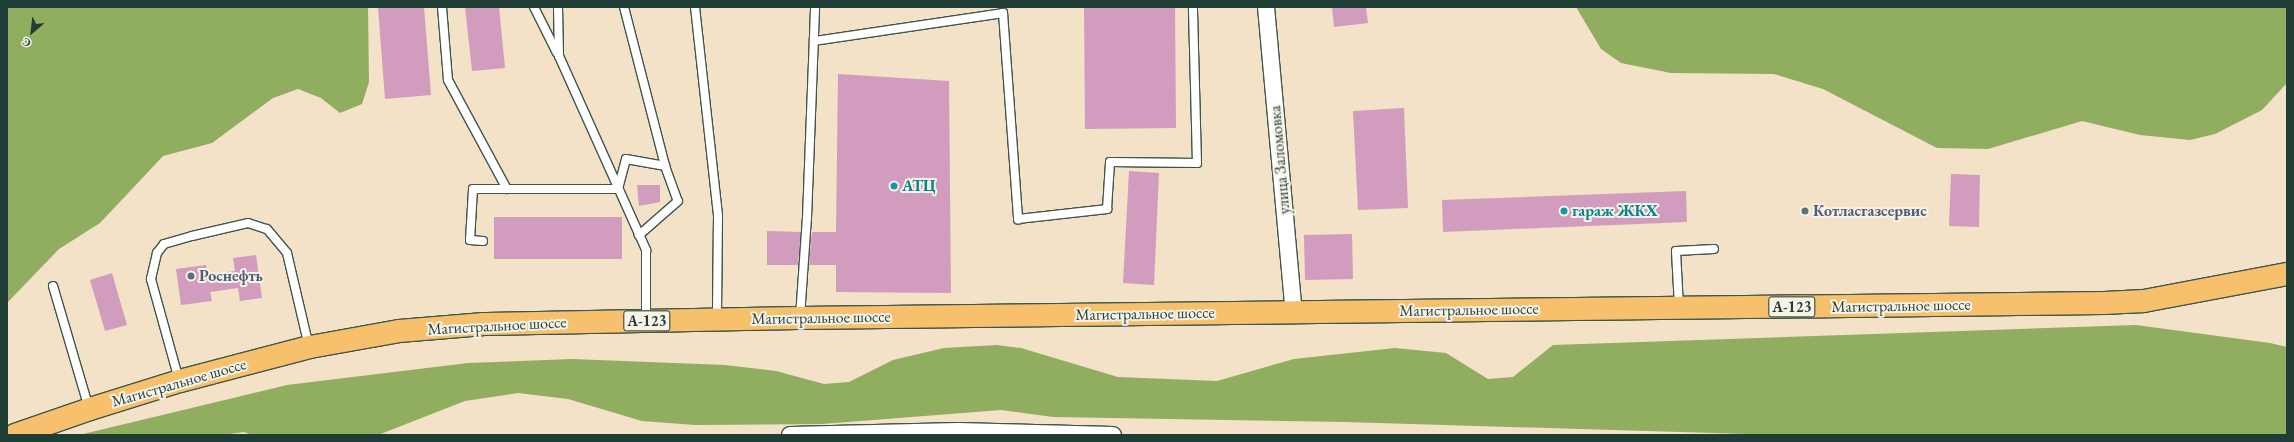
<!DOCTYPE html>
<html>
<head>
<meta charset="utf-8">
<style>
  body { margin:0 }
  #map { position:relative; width:2294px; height:442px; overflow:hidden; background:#f3e1c8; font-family:"EB Garamond",serif }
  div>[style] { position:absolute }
  .forest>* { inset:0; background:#90ad60 }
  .building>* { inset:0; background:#d29cbe }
  .roads { filter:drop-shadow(1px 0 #3f564a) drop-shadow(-1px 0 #3f564a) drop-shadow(0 1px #3f564a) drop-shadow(0 -1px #3f564a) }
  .service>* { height:8px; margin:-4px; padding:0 4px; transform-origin:4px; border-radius:4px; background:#fff }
  .minor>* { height:16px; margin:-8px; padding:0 8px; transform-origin:8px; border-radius:8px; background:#fff }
  .primary>* { height:22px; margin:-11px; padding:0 11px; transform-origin:11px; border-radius:11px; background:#f7c06c }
  .dots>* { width:11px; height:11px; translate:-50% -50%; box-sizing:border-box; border:2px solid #f7f3e8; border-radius:50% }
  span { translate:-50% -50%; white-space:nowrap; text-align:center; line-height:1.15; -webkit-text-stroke:4px #f7f3e8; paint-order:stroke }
  .shield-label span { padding:1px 3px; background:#f7f3e8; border:1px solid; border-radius:3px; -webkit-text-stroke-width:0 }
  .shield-label { font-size:15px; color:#1f3d34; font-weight:700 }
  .street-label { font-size:16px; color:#1f3d34 }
  .culture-label { font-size:16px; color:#0d838f; font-weight:700 }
  .left { translate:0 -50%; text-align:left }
  .service-label { font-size:16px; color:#4e5e75; font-weight:700 }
  .frame { position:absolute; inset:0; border:8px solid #1f3d34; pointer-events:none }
  .north { position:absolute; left:12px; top:12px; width:40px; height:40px; -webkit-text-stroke:3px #f7f3e8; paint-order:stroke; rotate:208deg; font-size:11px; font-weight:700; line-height:16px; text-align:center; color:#1f3d34 }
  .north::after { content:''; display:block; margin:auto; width:14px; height:18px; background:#1f3d34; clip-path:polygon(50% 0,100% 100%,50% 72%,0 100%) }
</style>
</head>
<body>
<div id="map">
  <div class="forest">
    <div style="clip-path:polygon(7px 7px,368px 7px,369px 82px,362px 104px,340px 113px,321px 98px,298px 89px,273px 98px,212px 143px,163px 156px,100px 223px,59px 249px,7px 303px)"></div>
    <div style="clip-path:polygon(1576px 7px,2287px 7px,2287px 83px,2262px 110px,2215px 134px,2190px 140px,2140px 135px,2082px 121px,1988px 149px,1937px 148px,1823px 89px,1774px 74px,1671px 73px,1621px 63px,1601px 49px)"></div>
    <div style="clip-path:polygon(2136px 325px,2270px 343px,2287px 347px,2287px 435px,1779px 435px,1345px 422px,1053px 417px,1001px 410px,822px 424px,695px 425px,642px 421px,568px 399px,518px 393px,465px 401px,378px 435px,252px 435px,244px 432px,223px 435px,79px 435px,287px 385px,468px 363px,572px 359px,725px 365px,776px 371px,824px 384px,849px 382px,893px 360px,944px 348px,997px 345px,1021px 348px,1118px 377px,1217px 381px,1294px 359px,1395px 348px,1446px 353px,1488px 379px,1513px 377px,1553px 345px)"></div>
  </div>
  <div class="building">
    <div style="clip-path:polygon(378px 7px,424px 7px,431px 95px,385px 99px)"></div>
    <div style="clip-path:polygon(465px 7px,499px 7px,505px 68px,472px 71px)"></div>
    <div style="clip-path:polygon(1084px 7px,1175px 7px,1176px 128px,1085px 129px)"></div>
    <div style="clip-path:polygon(1332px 7px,1366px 7px,1368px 23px,1334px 27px)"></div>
    <div style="clip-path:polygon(838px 74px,949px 81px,951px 293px,836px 292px,836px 265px,809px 265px,812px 232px,836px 232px)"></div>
    <div style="clip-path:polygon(1404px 108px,1408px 208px,1358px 210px,1353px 111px)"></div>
    <div style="clip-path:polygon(1129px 171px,1159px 173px,1154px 285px,1123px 283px)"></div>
    <div style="clip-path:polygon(1951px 174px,1980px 175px,1979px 227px,1949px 226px)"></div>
    <div style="clip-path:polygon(637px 185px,660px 185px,660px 202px,639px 206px)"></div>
    <div style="clip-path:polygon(1686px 191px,1687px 222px,1443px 232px,1442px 200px)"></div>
    <div style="clip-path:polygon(494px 217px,622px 217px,622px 259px,494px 259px)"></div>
    <div style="clip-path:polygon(767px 231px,801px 232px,798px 265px,767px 265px)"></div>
    <div style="clip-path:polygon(1352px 234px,1353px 279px,1305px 280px,1304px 235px)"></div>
    <div style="clip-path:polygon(256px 255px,262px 298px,240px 301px,238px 288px,210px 292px,212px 301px,181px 305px,176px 269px,206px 265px,208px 275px,235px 271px,233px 258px)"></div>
    <div style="clip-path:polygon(112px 273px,127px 325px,105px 331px,90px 280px)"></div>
  </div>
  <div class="roads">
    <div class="service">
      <div style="left:442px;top:7px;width:73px;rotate:85.3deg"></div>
      <div style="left:448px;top:80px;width:124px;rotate:61.6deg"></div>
      <div style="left:534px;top:7px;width:51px;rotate:63.4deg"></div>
      <div style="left:558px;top:7px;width:49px;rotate:88.8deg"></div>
      <div style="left:559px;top:56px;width:213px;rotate:65.8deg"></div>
      <div style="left:646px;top:250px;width:71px;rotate:90deg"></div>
      <div style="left:624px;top:7px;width:164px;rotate:75.5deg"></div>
      <div style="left:695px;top:7px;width:210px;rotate:83.7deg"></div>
      <div style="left:718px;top:216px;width:103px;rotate:90.6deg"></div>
      <div style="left:814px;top:41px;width:191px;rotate:-8.4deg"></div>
      <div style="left:1003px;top:13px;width:207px;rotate:85.8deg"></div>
      <div style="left:1018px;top:219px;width:90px;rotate:-6.4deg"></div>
      <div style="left:1107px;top:209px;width:47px;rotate:-86.3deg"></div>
      <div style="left:1110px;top:162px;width:87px;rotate:0.7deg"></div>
      <div style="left:1197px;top:163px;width:156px;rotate:-91.5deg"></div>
      <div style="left:483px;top:241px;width:13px;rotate:-176deg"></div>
      <div style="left:470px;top:240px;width:51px;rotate:-86.6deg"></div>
      <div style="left:473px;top:189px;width:145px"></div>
      <div style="left:618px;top:189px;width:31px;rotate:-75deg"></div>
      <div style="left:626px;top:159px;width:40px;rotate:10deg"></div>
      <div style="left:665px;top:166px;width:37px;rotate:70deg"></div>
      <div style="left:678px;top:201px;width:52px;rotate:138.9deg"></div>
      <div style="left:53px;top:286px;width:127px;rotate:73.6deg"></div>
      <div style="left:1679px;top:307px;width:56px;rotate:-93.1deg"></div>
      <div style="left:1676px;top:251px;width:38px;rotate:-3deg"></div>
      <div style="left:800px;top:317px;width:99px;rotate:-86deg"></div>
      <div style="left:807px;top:218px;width:211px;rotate:-87.8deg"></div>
      <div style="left:179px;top:380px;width:105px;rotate:-105.5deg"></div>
      <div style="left:151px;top:279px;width:27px;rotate:-77deg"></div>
      <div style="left:157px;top:253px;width:11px;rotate:-52deg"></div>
      <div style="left:164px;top:244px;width:29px;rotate:-16deg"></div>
      <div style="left:192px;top:236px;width:57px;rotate:-13.1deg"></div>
      <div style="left:248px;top:223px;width:20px;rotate:18deg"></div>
      <div style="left:267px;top:229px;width:31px;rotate:50deg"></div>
      <div style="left:287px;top:253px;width:97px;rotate:76.8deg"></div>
    </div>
    <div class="minor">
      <div style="left:1266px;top:7px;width:306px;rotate:84.8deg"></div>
      <div style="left:790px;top:435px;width:168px;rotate:-1.4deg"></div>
      <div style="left:958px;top:431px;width:155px;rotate:1.5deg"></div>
    </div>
    <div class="primary">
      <div style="left:15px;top:435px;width:79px;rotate:-19.1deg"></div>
      <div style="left:90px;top:409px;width:94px;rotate:-17.3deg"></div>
      <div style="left:180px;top:381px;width:134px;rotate:-14.7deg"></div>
      <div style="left:310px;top:347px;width:90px;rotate:-10.2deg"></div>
      <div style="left:399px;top:331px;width:85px;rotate:-4.7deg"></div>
      <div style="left:484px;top:324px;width:315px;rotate:-1.1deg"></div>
      <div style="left:799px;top:318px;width:1305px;rotate:-0.66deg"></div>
      <div style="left:2104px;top:303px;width:40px;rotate:-2.9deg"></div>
      <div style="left:2144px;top:301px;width:146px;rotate:-10.7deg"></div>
    </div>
  </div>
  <div class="dots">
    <div style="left:894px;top:186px;background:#0f9aa8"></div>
    <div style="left:1564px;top:211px;background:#0f9aa8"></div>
    <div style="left:1805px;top:211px;background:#5c6f8a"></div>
    <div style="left:191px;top:276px;background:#5c6f8a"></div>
  </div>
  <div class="shield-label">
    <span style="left:1792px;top:307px">А-123</span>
    <span style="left:647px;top:321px">А-123</span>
  </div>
  <div class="street-label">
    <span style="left:1280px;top:160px;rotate:-95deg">улица Заломовка</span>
    <span style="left:1901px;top:306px;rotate:-1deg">Магистральное шоссе</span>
    <span style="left:1469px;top:310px;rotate:-1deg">Магистральное шоссе</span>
    <span style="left:1145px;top:314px;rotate:-1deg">Магистральное шоссе</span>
    <span style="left:821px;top:318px;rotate:-1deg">Магистральное шоссе</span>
    <span style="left:497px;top:326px;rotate:-3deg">Магистральное шоссе</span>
    <span style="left:179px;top:383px;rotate:-16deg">Магистральное шоссе</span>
  </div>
  <div class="culture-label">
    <span class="left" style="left:902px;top:186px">АТЦ</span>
    <span class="left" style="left:1572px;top:211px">гараж ЖКХ</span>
  </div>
  <div class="service-label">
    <span class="left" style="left:1813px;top:211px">Котласгазсервис</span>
    <span class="left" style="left:199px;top:276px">Роснефть</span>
  </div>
  <div class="frame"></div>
  <div class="north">С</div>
</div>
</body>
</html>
